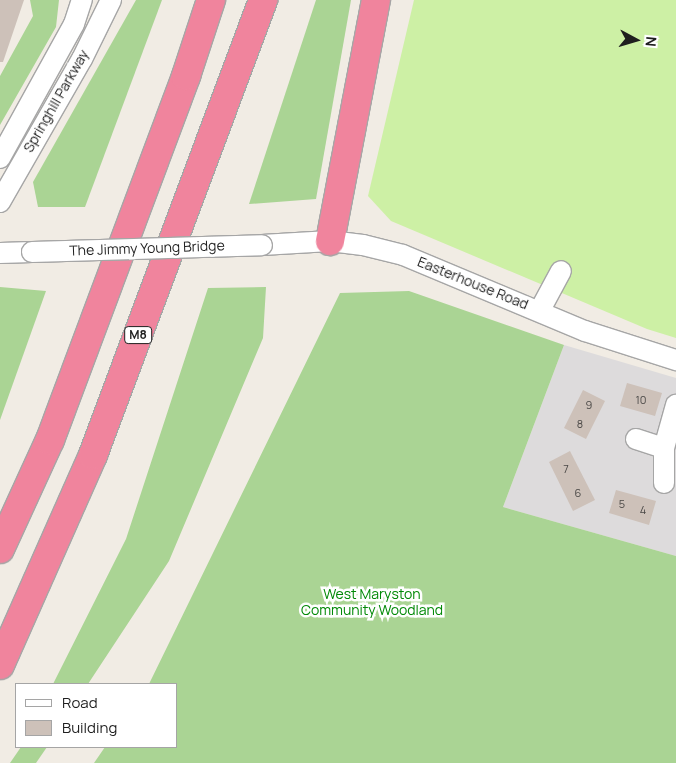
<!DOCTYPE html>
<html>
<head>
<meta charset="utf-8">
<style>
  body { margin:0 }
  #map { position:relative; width:676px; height:763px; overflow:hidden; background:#f1ece4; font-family:Manrope,sans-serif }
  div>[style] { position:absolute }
  .residential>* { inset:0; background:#dddbdc }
  .grass>* { inset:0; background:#cdf0a5 }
  .forest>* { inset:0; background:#aad494 }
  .building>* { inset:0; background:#cdc1b9 }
  .roads { filter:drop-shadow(1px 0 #a6a6a6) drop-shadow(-1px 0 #a6a6a6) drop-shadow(0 1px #a6a6a6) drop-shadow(0 -1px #a6a6a6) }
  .minor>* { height:20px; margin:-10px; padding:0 10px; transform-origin:10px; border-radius:10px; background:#fff }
  .highway>* { height:28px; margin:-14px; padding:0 14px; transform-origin:14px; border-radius:14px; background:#f0849d }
  .bridges { filter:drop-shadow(1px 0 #a6a6a6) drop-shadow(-1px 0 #a6a6a6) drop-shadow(0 1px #a6a6a6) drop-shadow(0 -1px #a6a6a6) }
  .minor-bridge>* { height:20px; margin:-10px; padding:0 10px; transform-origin:10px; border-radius:10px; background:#fff }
  span { translate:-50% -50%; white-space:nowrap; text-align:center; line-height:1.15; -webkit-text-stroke:5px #fff; paint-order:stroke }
  .number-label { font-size:11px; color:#4a4846 }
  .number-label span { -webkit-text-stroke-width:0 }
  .shield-label span { padding:1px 4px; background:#fff; border:1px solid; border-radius:4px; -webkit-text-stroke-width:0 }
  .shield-label { font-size:12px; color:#1f1f1f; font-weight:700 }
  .street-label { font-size:14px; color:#1f1f1f }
  .park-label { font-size:14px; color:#008906 }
  .legend { position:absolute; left:15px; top:683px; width:162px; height:65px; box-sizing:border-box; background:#fff; border:1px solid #a5a5a5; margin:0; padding:6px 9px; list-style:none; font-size:15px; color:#1f1f1f }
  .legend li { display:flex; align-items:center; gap:10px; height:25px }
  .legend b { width:25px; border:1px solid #a5a5a5 }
  .north { position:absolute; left:611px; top:15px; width:50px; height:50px; -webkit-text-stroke:4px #fff; paint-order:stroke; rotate:96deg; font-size:14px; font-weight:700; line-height:20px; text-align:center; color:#1f1f1f }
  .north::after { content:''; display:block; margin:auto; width:18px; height:22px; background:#1f1f1f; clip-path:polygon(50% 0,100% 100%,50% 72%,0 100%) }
</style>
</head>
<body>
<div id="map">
  <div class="residential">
    <div style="clip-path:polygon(564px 345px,676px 378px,676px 556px,503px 507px)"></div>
  </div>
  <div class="grass">
    <div style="clip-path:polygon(414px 0,676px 0,676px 338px,647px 329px,391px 221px,368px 196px)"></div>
  </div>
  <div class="forest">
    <div style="clip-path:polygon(30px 0,59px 0,56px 27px,0 125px,0 76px,33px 16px)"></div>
    <div style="clip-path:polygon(136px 0,162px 0,85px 207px,38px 207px,33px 182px)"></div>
    <div style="clip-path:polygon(316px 0,351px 0,316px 199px,249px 204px)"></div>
    <div style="clip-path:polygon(0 287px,46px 291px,0 420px)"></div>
    <div style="clip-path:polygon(266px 287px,263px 338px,169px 561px,88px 684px,53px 684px,126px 539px,208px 288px)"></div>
    <div style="clip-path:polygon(409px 291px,564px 345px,503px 507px,676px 556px,676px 763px,94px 763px,105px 747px,176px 747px,176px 684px,149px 684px,340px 293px)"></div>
    <div style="clip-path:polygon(21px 747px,47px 747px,36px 763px,10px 763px)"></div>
  </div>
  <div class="building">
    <div style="clip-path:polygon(0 0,24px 0,3px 62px,0 62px)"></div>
    <div style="clip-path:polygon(627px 383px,662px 393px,655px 416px,620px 406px)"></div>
    <div style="clip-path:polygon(583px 390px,605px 401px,586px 439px,564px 428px)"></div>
    <div style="clip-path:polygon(570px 451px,595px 500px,573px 511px,549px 462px)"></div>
    <div style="clip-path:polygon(616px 490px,656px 501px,649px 525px,609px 513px)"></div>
  </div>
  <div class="roads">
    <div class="minor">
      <div style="left:0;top:158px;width:153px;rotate:-61.1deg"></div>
      <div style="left:74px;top:24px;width:25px;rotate:-72deg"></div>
      <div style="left:0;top:202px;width:165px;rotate:-60.2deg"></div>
      <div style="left:82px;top:59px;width:66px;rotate:-63.8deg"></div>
      <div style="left:262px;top:245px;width:68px;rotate:-3.4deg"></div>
      <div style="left:330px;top:241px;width:33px;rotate:7deg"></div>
      <div style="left:363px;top:245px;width:41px;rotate:14deg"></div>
      <div style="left:403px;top:255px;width:197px;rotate:22.7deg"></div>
      <div style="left:585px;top:331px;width:96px;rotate:17.7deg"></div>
      <div style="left:0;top:253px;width:32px;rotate:-2deg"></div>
      <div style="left:540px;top:310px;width:44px;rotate:-61.7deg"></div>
      <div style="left:636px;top:439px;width:29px;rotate:18deg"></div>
      <div style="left:664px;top:483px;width:35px;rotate:-90deg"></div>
      <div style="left:664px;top:448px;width:45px;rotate:-74.4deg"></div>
    </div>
    <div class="highway">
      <div style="left:330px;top:241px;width:245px;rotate:-79.2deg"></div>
      <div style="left:0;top:549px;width:120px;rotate:-65.4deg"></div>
      <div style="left:50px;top:440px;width:389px;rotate:-69.5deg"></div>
      <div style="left:186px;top:76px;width:80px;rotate:-71.8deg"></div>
      <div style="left:0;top:665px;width:230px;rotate:-66.1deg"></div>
      <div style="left:93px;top:455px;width:486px;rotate:-69.5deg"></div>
    </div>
  </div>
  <div class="bridges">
    <div class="minor-bridge">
      <div style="left:32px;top:252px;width:230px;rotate:-1.7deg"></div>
    </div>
  </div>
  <div class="number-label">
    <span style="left:641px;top:400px">10</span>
    <span style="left:589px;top:405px">9</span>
    <span style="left:580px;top:424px">8</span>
    <span style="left:566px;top:469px">7</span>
    <span style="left:578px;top:493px">6</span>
    <span style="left:622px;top:504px">5</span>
    <span style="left:643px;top:510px">4</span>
  </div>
  <div class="shield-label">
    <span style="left:138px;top:335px">M8</span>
  </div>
  <div class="street-label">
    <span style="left:56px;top:101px;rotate:-60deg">Springhill Parkway</span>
    <span style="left:147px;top:248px;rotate:-2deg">The Jimmy Young Bridge</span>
    <span style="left:473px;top:283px;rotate:22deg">Easterhouse Road</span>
  </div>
  <div class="park-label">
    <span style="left:372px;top:602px">West Maryston<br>Community Woodland</span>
  </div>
  <ul class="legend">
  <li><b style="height:6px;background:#fff"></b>Road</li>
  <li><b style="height:14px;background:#cdc1b9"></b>Building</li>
  </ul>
  <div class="north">N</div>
</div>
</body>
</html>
